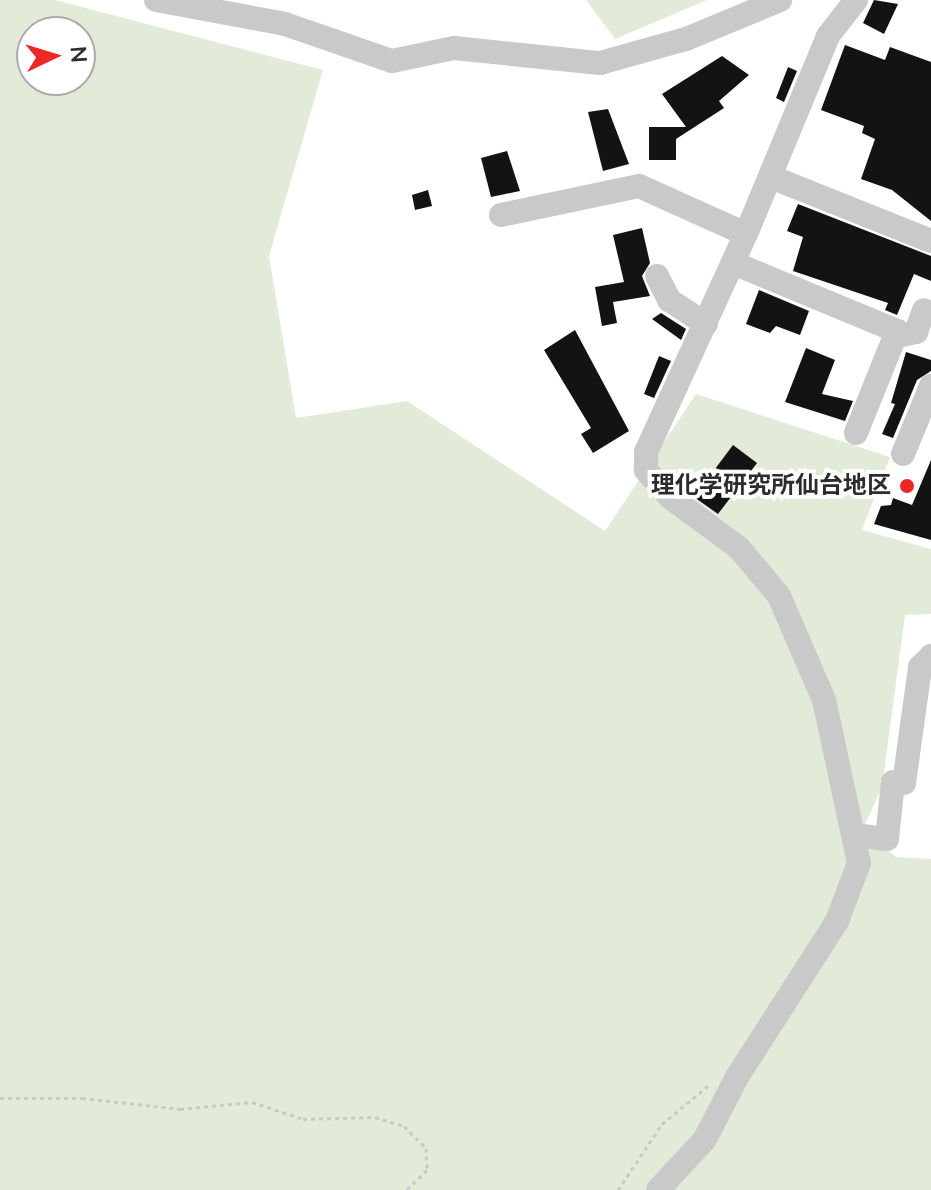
<!DOCTYPE html>
<html>
<head>
<meta charset="utf-8">
<style>
  body { margin:0 }
  #map { position:relative; width:931px; height:1190px; overflow:hidden; background:#fff; font-family:"Nunito Sans","Noto Sans JP",sans-serif }
  div>[style] { position:absolute }
  .green>* { inset:0; background:#e1ebd8 }
  .building>* { inset:0; background:#131313 }
  .path>* { height:3px; margin-top:-1.5px; transform-origin:0; background:repeating-linear-gradient(90deg,#c9c9c9 0 4px,transparent 0 8px) }
  .minor>* { height:24px; margin:-12px; padding:0 12px; transform-origin:12px; border-radius:12px; background:#c9c9c9 }
  .dots>* { width:22px; height:22px; translate:-50% -50%; box-sizing:border-box; border:4px solid #fff; border-radius:50% }
  span { translate:-50% -50%; white-space:nowrap; text-align:center; line-height:1.15; -webkit-text-stroke:8px #fff; paint-order:stroke }
  .poi-label { font-size:24px; color:#2c2c2c; font-weight:700 }
  .right { translate:-100% -50%; text-align:right }
  .north { position:absolute; left:16px; top:16px; width:80px; height:80px; box-sizing:border-box; background:#fff; border:2px solid #ababab; border-radius:50%; rotate:86deg; font-size:22px; font-weight:700; line-height:32px; text-align:center; color:#2c2c2c }
  .north::after { content:''; display:block; margin:auto; width:28px; height:36px; background:#ec2725; clip-path:polygon(50% 0,100% 100%,50% 72%,0 100%) }
</style>
</head>
<body>
<div id="map">
  <div class="green">
    <div style="clip-path:polygon(evenodd,0 0,55px 0,323px 70px,269px 256px,296px 418px,407px 401px,605px 531px,696px 394px,890px 457px,862px 530px,931px 549px,931px 614px,905px 615px,882px 787px,862px 831px,896px 857px,931px 859px,931px 1190px,0 1190px,0 0,32px 32px,80px 32px,80px 80px,32px 80px,32px 32px)"></div>
    <div style="clip-path:polygon(586px 0,707px 0,615px 39px)"></div>
  </div>
  <div class="building">
    <div style="clip-path:polygon(874px 0,898px 4px,884px 34px,863px 23px)"></div>
    <div style="clip-path:polygon(845px 45px,885px 60px,890px 47px,931px 62px,931px 221px,892px 190px,861px 179px,875px 139px,862px 133px,864px 126px,821px 110px)"></div>
    <div style="clip-path:polygon(722px 56px,749px 75px,719px 101px,724px 108px,676px 139px,676px 160px,649px 160px,649px 127px,686px 127px,662px 94px)"></div>
    <div style="clip-path:polygon(788px 67px,797px 71px,784px 102px,776px 98px)"></div>
    <div style="clip-path:polygon(608px 109px,629px 164px,603px 171px,588px 112px)"></div>
    <div style="clip-path:polygon(507px 151px,520px 191px,491px 197px,481px 158px)"></div>
    <div style="clip-path:polygon(428px 190px,432px 206px,415px 210px,412px 195px)"></div>
    <div style="clip-path:polygon(798px 204px,931px 256px,931px 281px,914px 274px,897px 315px,885px 310px,888px 303px,793px 271px,803px 237px,787px 231px)"></div>
    <div style="clip-path:polygon(642px 228px,650px 263px,642px 276px,650px 296px,613px 302px,617px 323px,602px 326px,595px 287px,624px 282px,613px 235px)"></div>
    <div style="clip-path:polygon(759px 290px,809px 311px,800px 335px,776px 326px,770px 333px,746px 324px)"></div>
    <div style="clip-path:polygon(661px 313px,686px 329px,681px 340px,652px 319px)"></div>
    <div style="clip-path:polygon(575px 330px,629px 431px,593px 453px,581px 434px,591px 428px,544px 350px)"></div>
    <div style="clip-path:polygon(806px 348px,835px 360px,822px 394px,853px 401px,845px 421px,785px 402px)"></div>
    <div style="clip-path:polygon(906px 352px,931px 360px,931px 371px,917px 380px,893px 438px,882px 434px,895px 404px,891px 403px)"></div>
    <div style="clip-path:polygon(659px 356px,671px 361px,654px 398px,644px 394px)"></div>
    <div style="clip-path:polygon(733px 445px,757px 463px,718px 514px,694px 497px)"></div>
    <div style="clip-path:polygon(931px 460px,931px 540px,874px 524px,881px 506px,891px 505px,893px 498px,912px 505px)"></div>
  </div>
  <div class="path">
    <div style="left:0;top:1098px;width:82px"></div>
    <div style="left:82px;top:1098px;width:99px;rotate:6.4deg"></div>
    <div style="left:180px;top:1109px;width:72px;rotate:-5.6deg"></div>
    <div style="left:252px;top:1102px;width:54px;rotate:18.4deg"></div>
    <div style="left:303px;top:1119px;width:72px;rotate:-1.6deg"></div>
    <div style="left:375px;top:1117px;width:30px;rotate:17deg"></div>
    <div style="left:404px;top:1126px;width:31px;rotate:45deg"></div>
    <div style="left:426px;top:1148px;width:22px;rotate:87deg"></div>
    <div style="left:427px;top:1170px;width:29px;rotate:136deg"></div>
    <div style="left:618px;top:1190px;width:79px;rotate:-56.3deg"></div>
    <div style="left:662px;top:1124px;width:61px;rotate:-39.7deg"></div>
  </div>
  <div class="minor">
    <div style="left:156px;top:0;width:131px;rotate:10.5deg"></div>
    <div style="left:285px;top:24px;width:113px;rotate:19.1deg"></div>
    <div style="left:392px;top:61px;width:63px;rotate:-11.8deg"></div>
    <div style="left:454px;top:48px;width:147px;rotate:5.9deg"></div>
    <div style="left:600px;top:63px;width:89px;rotate:-15.6deg"></div>
    <div style="left:686px;top:39px;width:102px;rotate:-22.5deg"></div>
    <div style="left:771px;top:177px;width:172px;rotate:21.8deg"></div>
    <div style="left:501px;top:215px;width:141px;rotate:-11.9deg"></div>
    <div style="left:639px;top:186px;width:117px;rotate:24.2deg"></div>
    <div style="left:733px;top:263px;width:178px;rotate:22.5deg"></div>
    <div style="left:897px;top:331px;width:110px;rotate:111.9deg"></div>
    <div style="left:657px;top:276px;width:27px;rotate:63deg"></div>
    <div style="left:669px;top:300px;width:44px;rotate:33deg"></div>
    <div style="left:894px;top:337px;width:23px;rotate:-13deg"></div>
    <div style="left:916px;top:332px;width:23px;rotate:-70deg"></div>
    <div style="left:903px;top:454px;width:74px;rotate:-67.6deg"></div>
    <div style="left:854px;top:835px;width:33px;rotate:7deg"></div>
    <div style="left:887px;top:839px;width:57px;rotate:-84deg"></div>
    <div style="left:893px;top:782px;width:11px;rotate:5deg"></div>
    <div style="left:904px;top:783px;width:117px;rotate:-82.1deg"></div>
    <div style="left:920px;top:667px;width:16px;rotate:-45deg"></div>
    <div style="left:658px;top:1190px;width:69px;rotate:-47.3deg"></div>
    <div style="left:705px;top:1139px;width:70px;rotate:-62.7deg"></div>
    <div style="left:737px;top:1077px;width:185px;rotate:-57.3deg"></div>
    <div style="left:837px;top:921px;width:62px;rotate:-69.2deg"></div>
    <div style="left:859px;top:863px;width:167px;rotate:-102.1deg"></div>
    <div style="left:824px;top:700px;width:113px;rotate:-113.4deg"></div>
    <div style="left:779px;top:596px;width:62px;rotate:-129.8deg"></div>
    <div style="left:739px;top:548px;width:84px;rotate:-143.7deg"></div>
    <div style="left:671px;top:498px;width:38px;rotate:-132deg"></div>
    <div style="left:646px;top:470px;width:18px;rotate:-90deg"></div>
    <div style="left:646px;top:452px;width:240px;rotate:-65.4deg"></div>
    <div style="left:746px;top:234px;width:214px;rotate:-67.5deg"></div>
    <div style="left:828px;top:36px;width:46px;rotate:-52.1deg"></div>
  </div>
  <div class="dots">
    <div style="left:907px;top:486px;background:#ec2725"></div>
  </div>
  <div class="poi-label">
    <span class="right" style="left:891px;top:486px">理化学研究所仙台地区</span>
  </div>
  <div class="north">N</div>
</div>
</body>
</html>
